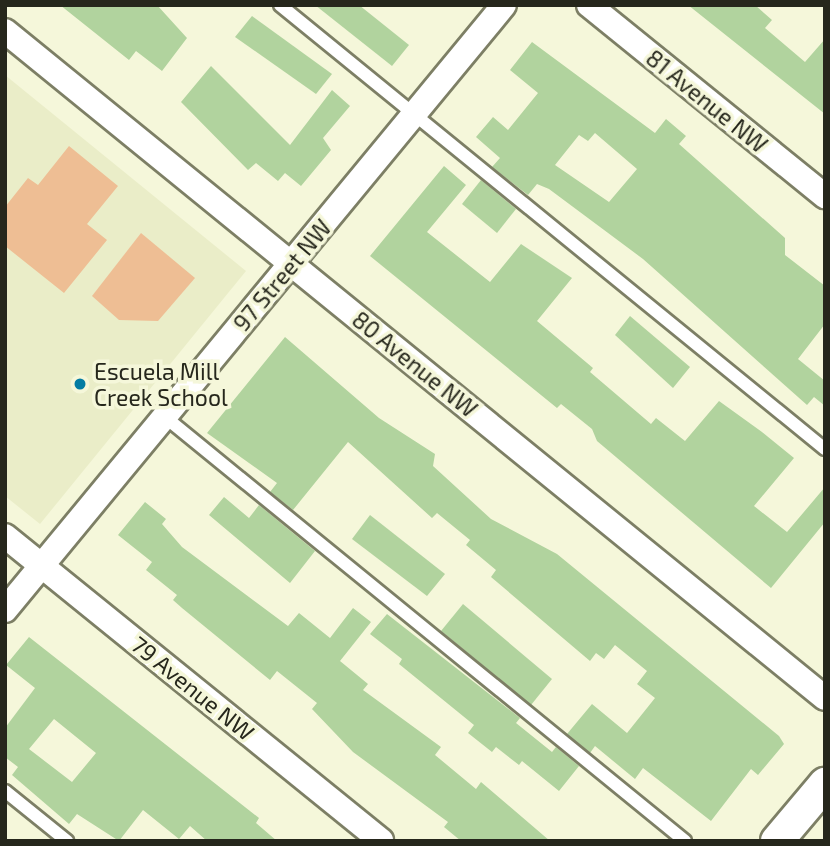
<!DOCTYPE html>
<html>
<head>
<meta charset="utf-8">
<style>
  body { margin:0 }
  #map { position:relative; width:830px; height:846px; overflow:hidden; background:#f5f7da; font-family:"Exo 2",sans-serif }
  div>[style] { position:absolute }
  .built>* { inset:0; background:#eaedc8 }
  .green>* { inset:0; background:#eebe94 }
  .building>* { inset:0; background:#b1d39e }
  .roads { filter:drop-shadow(2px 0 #7d7f65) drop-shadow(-2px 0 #7d7f65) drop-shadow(0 2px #7d7f65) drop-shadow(0 -2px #7d7f65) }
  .service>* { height:12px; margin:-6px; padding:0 6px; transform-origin:6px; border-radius:6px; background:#fff }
  .minor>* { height:24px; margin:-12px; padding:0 12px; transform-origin:12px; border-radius:12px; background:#fff }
  .tertiary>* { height:32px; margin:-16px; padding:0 16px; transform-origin:16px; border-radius:16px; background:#fff }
  .dots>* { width:19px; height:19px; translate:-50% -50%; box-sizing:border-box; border:4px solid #f5f7da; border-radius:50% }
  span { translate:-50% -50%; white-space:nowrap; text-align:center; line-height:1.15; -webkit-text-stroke:7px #f5f7da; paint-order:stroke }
  .street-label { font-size:23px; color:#26271c }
  .poi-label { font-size:23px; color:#26271c }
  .left { translate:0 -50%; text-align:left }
  .frame { position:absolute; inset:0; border:7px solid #26271c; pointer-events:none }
</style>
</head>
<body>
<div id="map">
  <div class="built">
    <div style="clip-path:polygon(5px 75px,246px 271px,40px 524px,5px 496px)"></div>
  </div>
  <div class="green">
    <div style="clip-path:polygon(69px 146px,118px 186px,87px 224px,107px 240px,64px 293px,5px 246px,5px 207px,28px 178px,38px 185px)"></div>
    <div style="clip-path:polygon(141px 233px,195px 278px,158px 321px,119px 320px,92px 296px)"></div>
  </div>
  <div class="building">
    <div style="clip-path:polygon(60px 5px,157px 5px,187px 38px,162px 71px,136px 51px,129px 60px)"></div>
    <div style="clip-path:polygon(315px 5px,359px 5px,409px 45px,392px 66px)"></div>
    <div style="clip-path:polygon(688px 5px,755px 5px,772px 20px,765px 28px,805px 62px,825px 39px,825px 114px)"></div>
    <div style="clip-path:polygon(252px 16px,332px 74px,316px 94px,235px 37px)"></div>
    <div style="clip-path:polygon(evenodd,532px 42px,655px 133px,666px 119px,686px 136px,679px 144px,785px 238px,785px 255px,825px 286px,825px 324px,798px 359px,825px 381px,825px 406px,814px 397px,807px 405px,643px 259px,549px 189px,537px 184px,528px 195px,492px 167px,500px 158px,476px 137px,493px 117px,508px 130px,538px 93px,510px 70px,532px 42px,595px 133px,637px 169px,609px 202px,555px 165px,579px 135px,588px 141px,595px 133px)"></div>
    <div style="clip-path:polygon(211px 66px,290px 145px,332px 90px,350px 106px,323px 138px,331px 150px,301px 186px,285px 173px,278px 181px,256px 163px,248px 170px,181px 102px)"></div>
    <div style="clip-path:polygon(444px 166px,466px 185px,427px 232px,490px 282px,521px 244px,572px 278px,537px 321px,593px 368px,590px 372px,651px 424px,656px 418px,685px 441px,719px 401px,762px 432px,794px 458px,754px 506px,787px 532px,825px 487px,825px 522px,771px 588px,597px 441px,592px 429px,561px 404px,557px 408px,370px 256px)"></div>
    <div style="clip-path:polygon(481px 180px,516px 209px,497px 233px,462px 204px)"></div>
    <div style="clip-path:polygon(630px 316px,690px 367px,673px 388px,615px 335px)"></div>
    <div style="clip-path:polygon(285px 337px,379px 418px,435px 454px,433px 466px,491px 519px,557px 554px,779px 736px,784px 744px,758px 775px,751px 769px,711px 821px,643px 768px,635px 779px,595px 746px,590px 753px,567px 734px,592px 704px,627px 733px,655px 698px,637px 684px,647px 671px,615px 645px,604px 659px,596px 653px,590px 661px,491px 577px,496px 570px,466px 545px,470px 540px,437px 513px,432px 518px,348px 442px,293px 510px,270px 492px,277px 483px,207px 433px)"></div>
    <div style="clip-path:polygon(224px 497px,249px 518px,259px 505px,315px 551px,290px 583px,209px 515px)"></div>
    <div style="clip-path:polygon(145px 502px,166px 519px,162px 524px,182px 547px,288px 626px,299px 613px,330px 638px,353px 608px,371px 622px,340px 661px,368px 684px,363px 690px,441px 747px,435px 755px,476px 789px,481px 782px,550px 841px,461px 841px,444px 827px,448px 822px,353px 752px,312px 709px,317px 703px,277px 671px,270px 680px,182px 608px,173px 600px,177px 595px,146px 570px,152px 562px,118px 535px)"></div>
    <div style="clip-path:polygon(370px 515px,445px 574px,427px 596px,352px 539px)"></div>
    <div style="clip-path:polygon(463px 604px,552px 679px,531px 705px,441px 631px)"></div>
    <div style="clip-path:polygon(387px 614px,520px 718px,516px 723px,552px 752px,556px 747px,579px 766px,559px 791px,522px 761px,519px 765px,496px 747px,492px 752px,468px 733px,474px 725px,399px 664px,402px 659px,370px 634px)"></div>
    <div style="clip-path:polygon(evenodd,29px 637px,259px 818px,256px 823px,277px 841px,207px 841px,190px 826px,179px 839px,143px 810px,119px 841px,77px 814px,69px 824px,12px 775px,18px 767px,5px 757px,5px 728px,35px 688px,6px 665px,29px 637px,54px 719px,96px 753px,72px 782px,29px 749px,54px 719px)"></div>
  </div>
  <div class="roads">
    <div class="service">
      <div style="left:280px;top:5px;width:703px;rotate:39.17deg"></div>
      <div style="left:165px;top:417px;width:671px;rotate:39.19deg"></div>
      <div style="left:5px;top:791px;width:80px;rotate:38.9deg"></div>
    </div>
    <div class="minor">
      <div style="left:589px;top:5px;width:304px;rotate:39deg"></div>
      <div style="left:5px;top:31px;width:1057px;rotate:39.13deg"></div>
      <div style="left:5px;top:536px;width:484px;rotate:39deg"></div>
      <div style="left:5px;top:610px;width:784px;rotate:-50.48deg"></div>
    </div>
    <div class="tertiary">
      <div style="left:777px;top:841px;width:75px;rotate:-49.9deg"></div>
    </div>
  </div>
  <div class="dots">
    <div style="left:80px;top:384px;background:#037ca3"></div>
  </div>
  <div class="street-label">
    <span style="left:707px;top:101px;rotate:39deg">81 Avenue NW</span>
    <span style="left:282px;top:275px;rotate:-50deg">97 Street NW</span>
    <span style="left:415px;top:364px;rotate:39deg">80 Avenue NW</span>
    <span style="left:193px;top:688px;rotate:39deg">79 Avenue NW</span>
  </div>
  <div class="poi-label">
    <span class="left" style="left:94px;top:384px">Escuela Mill<br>Creek School</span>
  </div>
  <div class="frame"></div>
</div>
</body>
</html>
